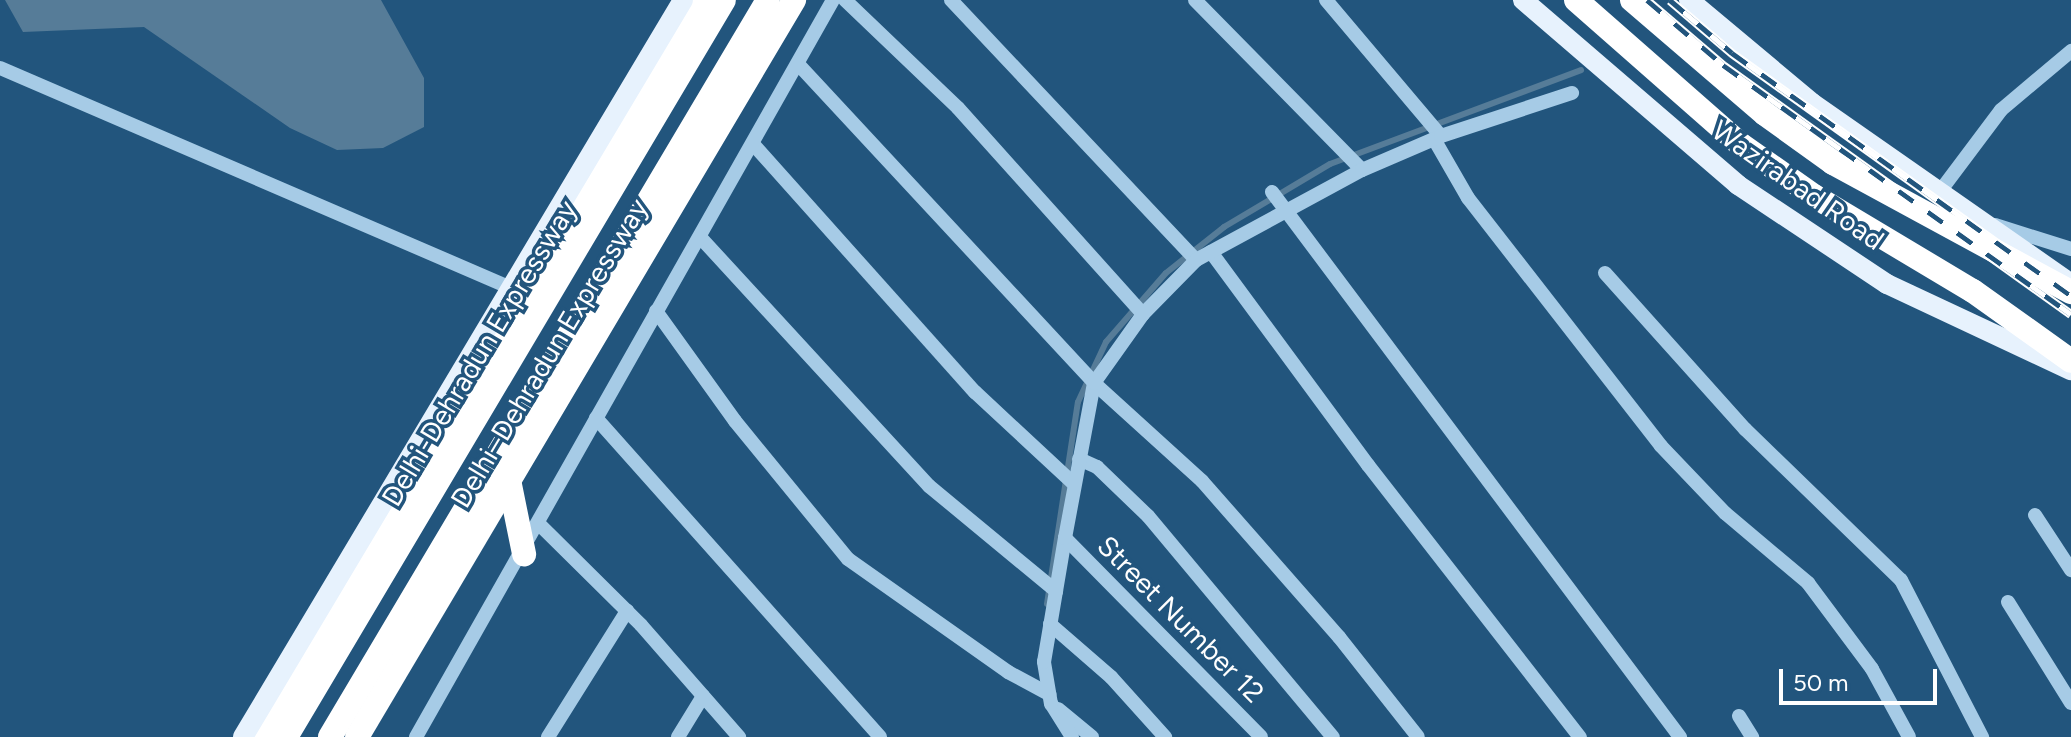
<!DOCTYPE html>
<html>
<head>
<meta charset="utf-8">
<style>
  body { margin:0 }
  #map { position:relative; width:2071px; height:737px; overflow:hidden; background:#22557d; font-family:Figtree,sans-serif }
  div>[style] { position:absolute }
  .water>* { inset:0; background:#567c98 }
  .stream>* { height:6px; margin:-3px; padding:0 3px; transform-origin:3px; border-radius:3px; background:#567c98 }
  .minor>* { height:14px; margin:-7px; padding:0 7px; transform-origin:7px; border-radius:7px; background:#a6cbe6 }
  .major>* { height:20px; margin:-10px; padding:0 10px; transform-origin:10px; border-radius:10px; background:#e7f2fd }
  .highway>* { height:24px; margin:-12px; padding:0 12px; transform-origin:12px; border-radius:12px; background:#fff }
  .rail>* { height:9px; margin-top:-4.5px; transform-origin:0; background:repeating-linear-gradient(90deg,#22557d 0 18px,#fff 0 36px); box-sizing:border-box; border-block:2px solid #fff }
  .major-bridge>* { height:20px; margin:-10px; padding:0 10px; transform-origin:10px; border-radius:10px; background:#e7f2fd }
  span { translate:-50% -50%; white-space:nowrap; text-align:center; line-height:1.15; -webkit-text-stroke:7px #22557d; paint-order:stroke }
  .street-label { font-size:28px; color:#fff }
  .scale { position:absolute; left:1779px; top:669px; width:158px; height:36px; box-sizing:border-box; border:4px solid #fff; border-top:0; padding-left:10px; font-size:24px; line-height:28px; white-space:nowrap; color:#fff; -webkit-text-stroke:6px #22557d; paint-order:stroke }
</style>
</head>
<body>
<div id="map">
  <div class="water">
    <div style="clip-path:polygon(5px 0,381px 0,424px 78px,424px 127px,383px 148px,337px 150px,290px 128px,144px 27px,23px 32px)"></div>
  </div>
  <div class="stream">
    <div style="left:1047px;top:604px;width:204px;rotate:-81.3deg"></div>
    <div style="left:1078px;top:402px;width:66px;rotate:-65deg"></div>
    <div style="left:1106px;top:342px;width:91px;rotate:-49deg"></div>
    <div style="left:1166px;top:273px;width:74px;rotate:-38.4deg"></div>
    <div style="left:1224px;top:227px;width:123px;rotate:-30.7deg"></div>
    <div style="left:1330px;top:164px;width:268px;rotate:-20.5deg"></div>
  </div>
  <div class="minor">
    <div style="left:845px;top:0;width:156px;rotate:43.7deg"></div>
    <div style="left:958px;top:108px;width:277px;rotate:48.1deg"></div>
    <div style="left:951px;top:0;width:357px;rotate:46.7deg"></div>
    <div style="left:1195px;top:0;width:238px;rotate:45.5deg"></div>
    <div style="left:1326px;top:0;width:178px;rotate:49.8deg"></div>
    <div style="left:798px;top:64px;width:435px;rotate:47.1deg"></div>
    <div style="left:1094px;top:383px;width:146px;rotate:42.2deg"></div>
    <div style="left:1202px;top:481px;width:208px;rotate:48.7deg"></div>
    <div style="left:1339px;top:637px;width:127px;rotate:51.7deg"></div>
    <div style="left:0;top:68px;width:564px;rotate:23.29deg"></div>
    <div style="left:1434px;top:139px;width:68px;rotate:60deg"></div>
    <div style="left:1468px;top:198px;width:314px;rotate:52.1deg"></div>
    <div style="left:1661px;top:446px;width:93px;rotate:46.3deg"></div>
    <div style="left:1725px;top:513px;width:109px;rotate:40.1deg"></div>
    <div style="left:1808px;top:583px;width:107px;rotate:53.3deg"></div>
    <div style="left:1872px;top:669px;width:77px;rotate:61.4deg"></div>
    <div style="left:753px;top:144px;width:333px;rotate:48.2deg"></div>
    <div style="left:975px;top:392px;width:135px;rotate:42.9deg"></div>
    <div style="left:1941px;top:190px;width:100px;rotate:-53.1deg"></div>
    <div style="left:2001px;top:110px;width:92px;rotate:-40.1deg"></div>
    <div style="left:1272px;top:192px;width:681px;rotate:53.18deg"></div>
    <div style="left:1995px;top:225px;width:80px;rotate:17.5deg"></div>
    <div style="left:700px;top:237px;width:338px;rotate:47.4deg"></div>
    <div style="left:929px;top:486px;width:165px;rotate:39.6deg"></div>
    <div style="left:1211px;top:252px;width:265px;rotate:53.6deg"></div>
    <div style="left:1368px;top:465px;width:345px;rotate:52.1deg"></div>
    <div style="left:1605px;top:273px;width:210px;rotate:48.1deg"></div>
    <div style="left:1745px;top:429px;width:217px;rotate:44.1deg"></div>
    <div style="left:1901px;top:580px;width:177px;rotate:62.7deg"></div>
    <div style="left:656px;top:311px;width:135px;rotate:54.3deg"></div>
    <div style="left:735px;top:421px;width:178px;rotate:50.7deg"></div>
    <div style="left:848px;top:559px;width:196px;rotate:35.2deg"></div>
    <div style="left:1008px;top:672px;width:47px;rotate:28.2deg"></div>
    <div style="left:596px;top:418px;width:427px;rotate:48.3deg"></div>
    <div style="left:1079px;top:459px;width:20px;rotate:24deg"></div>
    <div style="left:1097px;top:467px;width:71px;rotate:43.9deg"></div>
    <div style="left:1148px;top:516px;width:288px;rotate:50.1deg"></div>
    <div style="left:2035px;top:515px;width:66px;rotate:56.8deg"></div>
    <div style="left:540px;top:525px;width:142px;rotate:44.7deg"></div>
    <div style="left:641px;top:625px;width:149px;rotate:48.8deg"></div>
    <div style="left:1065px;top:538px;width:279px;rotate:45.4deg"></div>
    <div style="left:2008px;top:602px;width:119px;rotate:58deg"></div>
    <div style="left:1050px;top:624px;width:81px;rotate:41deg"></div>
    <div style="left:1111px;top:677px;width:81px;rotate:48deg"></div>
    <div style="left:1058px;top:709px;width:44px;rotate:39.5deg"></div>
    <div style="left:1739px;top:716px;width:25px;rotate:58deg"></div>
    <div style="left:416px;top:737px;width:847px;rotate:-60.5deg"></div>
    <div style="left:548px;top:737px;width:149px;rotate:-57.9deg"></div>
    <div style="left:678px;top:737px;width:48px;rotate:-58.6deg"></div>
    <div style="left:1072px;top:737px;width:39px;rotate:-122deg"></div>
    <div style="left:1051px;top:704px;width:43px;rotate:-99.5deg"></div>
    <div style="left:1044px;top:662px;width:126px;rotate:-80.4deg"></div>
    <div style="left:1065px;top:538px;width:158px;rotate:-79.4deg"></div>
    <div style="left:1094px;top:383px;width:85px;rotate:-54.6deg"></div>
    <div style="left:1143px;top:314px;width:76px;rotate:-45.5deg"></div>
    <div style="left:1196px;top:260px;width:189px;rotate:-28.5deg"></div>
    <div style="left:1362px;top:170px;width:86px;rotate:-23.3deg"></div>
    <div style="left:1441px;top:136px;width:138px;rotate:-18.2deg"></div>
  </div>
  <div class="major">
    <div style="left:1523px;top:0;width:284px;rotate:40.7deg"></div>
    <div style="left:1738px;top:185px;width:179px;rotate:33.6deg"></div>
    <div style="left:1887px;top:284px;width:203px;rotate:25.1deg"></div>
    <div style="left:1689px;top:0;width:160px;rotate:39.9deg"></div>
    <div style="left:1812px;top:103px;width:307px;rotate:34.9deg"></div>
  </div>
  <div class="highway">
    <div style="left:1576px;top:0;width:218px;rotate:41.3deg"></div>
    <div style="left:1740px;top:144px;width:90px;rotate:35.1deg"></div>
    <div style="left:1814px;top:196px;width:185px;rotate:30.9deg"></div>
    <div style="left:1973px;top:291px;width:120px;rotate:35.5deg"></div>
    <div style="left:1632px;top:0;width:175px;rotate:40.6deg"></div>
    <div style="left:1765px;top:114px;width:84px;rotate:35.8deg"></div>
    <div style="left:1833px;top:163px;width:271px;rotate:28.5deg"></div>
    <div style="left:509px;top:480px;width:76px;rotate:78.5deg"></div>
    <div style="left:262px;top:737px;width:857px;rotate:-59.28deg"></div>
    <div style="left:286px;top:737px;width:857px;rotate:-59.28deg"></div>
    <div style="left:330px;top:737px;width:857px;rotate:-59.28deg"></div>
    <div style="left:357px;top:737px;width:857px;rotate:-59.33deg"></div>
  </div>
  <div class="rail">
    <div style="left:1647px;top:0;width:100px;rotate:40.5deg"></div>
    <div style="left:1723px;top:65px;width:428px;rotate:35.6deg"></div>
    <div style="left:1670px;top:0;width:82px;rotate:40.5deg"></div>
    <div style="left:1732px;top:53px;width:417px;rotate:35.6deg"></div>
  </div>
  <div class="major-bridge">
    <div style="left:243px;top:737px;width:858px;rotate:-59.16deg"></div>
  </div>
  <div class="street-label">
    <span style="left:1798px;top:185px;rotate:35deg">Wazirabad Road</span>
    <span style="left:479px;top:353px;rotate:-59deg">Delhi-Dehradun Expressway</span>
    <span style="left:549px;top:353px;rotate:-59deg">Delhi–Dehradun Expressway</span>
    <span style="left:1181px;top:619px;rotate:45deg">Street Number 12</span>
  </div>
  <div class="scale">50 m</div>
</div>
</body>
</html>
